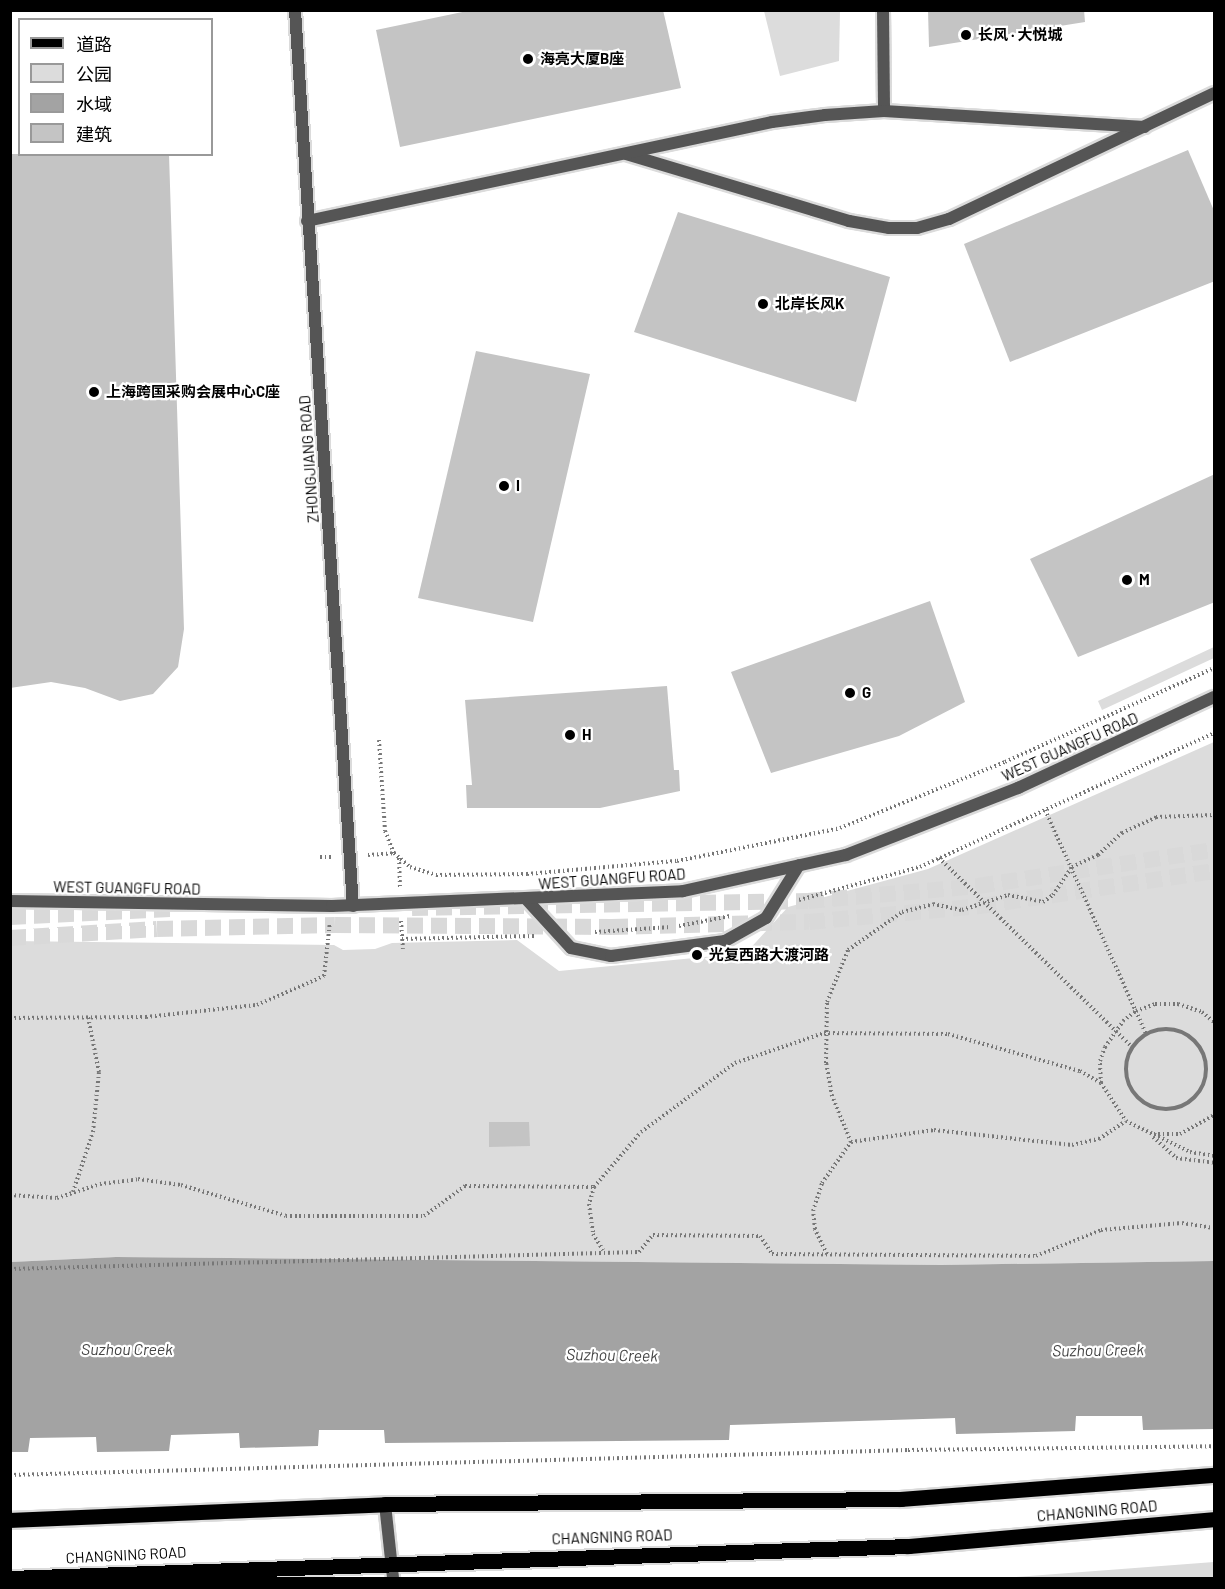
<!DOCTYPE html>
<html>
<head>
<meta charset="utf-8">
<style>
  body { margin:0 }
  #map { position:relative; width:1225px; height:1589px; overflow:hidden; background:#fff; font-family:Barlow,"Noto Sans SC",sans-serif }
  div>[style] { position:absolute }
  .green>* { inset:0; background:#dcdcdc }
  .water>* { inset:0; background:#a3a3a3 }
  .building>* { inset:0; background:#c4c4c4 }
  .trunk-tunnel>* { height:16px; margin-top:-8px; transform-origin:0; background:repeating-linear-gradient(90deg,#d9d9d9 0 16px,transparent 0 24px) }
  .path>* { height:4px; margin-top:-2px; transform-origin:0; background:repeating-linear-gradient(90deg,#777 0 1.5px,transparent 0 4.5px) }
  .path>.ring { margin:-2px; padding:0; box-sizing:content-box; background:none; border:4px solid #777; border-radius:50% }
  .roads { filter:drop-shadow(2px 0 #dbdbdb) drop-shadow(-2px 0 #dbdbdb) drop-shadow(0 2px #dbdbdb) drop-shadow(0 -2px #dbdbdb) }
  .service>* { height:12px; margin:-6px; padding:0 6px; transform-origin:6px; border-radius:6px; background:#555 }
  .minor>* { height:12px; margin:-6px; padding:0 6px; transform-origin:6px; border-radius:6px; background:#555 }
  .tertiary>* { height:12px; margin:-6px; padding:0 6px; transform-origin:6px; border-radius:6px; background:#555 }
  .primary>* { height:15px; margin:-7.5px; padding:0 7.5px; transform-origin:7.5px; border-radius:7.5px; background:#000 }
  .dots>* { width:16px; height:16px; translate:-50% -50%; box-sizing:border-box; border:3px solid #fff; border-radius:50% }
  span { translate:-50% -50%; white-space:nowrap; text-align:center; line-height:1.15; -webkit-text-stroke:4.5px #fff; paint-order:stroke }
  .poi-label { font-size:15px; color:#000; font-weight:700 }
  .left { translate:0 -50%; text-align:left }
  .street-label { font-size:15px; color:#000 }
  .water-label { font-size:16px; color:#444; font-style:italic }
  .frame { position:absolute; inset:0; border:12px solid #000; pointer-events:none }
  .legend { position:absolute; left:18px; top:18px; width:195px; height:138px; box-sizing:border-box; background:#fff; border:2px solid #999; margin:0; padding:8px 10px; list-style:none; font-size:18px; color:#000 }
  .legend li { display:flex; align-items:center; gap:12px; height:30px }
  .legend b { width:30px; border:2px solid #999 }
</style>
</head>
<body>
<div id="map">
  <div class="green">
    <div style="clip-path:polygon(764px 11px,840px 11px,839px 61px,780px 76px)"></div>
    <div style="clip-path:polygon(1214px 647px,1214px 658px,1102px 710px,1098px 701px)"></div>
    <div style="clip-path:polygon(1214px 742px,1214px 1261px,941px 1265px,116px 1257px,11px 1262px,10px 941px,334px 945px,343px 950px,375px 949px,392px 943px,517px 940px,559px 971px,746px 953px,788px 907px,928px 869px)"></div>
    <div style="clip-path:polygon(1214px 1562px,1214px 1578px,1004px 1578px)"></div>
  </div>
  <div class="water">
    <div style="clip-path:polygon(116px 1257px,941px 1265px,1214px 1261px,1214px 1429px,1143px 1430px,1142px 1416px,1076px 1416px,1075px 1431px,956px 1434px,955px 1418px,730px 1425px,729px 1440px,385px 1443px,384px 1430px,319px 1430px,318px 1446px,240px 1448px,239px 1433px,171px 1435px,169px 1451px,97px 1452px,96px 1437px,30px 1438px,28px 1452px,11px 1452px,11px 1262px)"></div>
  </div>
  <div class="building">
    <div style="clip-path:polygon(472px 10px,663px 10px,681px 88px,400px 147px,376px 30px)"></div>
    <div style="clip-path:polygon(928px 10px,1084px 10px,1085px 22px,929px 47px)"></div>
    <div style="clip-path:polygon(1188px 150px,1215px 213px,1215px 281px,1010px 362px,964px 244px)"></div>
    <div style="clip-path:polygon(10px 154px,169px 154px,184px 629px,178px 667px,153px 694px,120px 701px,85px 688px,51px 682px,10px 688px)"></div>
    <div style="clip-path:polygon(678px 212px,890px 277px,856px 402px,634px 332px)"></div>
    <div style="clip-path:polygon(476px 351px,590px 374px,533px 622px,418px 598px)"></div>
    <div style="clip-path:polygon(1215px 474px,1215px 602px,1078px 657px,1030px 559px)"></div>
    <div style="clip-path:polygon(930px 601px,965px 702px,899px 736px,771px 773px,731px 672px)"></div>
    <div style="clip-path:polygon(667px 686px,674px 770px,679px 770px,680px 791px,600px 808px,467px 808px,466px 785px,472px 785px,465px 700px)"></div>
    <div style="clip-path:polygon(489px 1122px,529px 1122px,530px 1146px,489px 1147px)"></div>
  </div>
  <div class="trunk-tunnel">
    <div style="left:412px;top:908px;width:396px;rotate:-1deg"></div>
    <div style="left:808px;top:901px;width:171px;rotate:-5deg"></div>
    <div style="left:978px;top:886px;width:239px;rotate:-8.7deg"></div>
    <div style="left:10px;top:917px;width:160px;rotate:-2.9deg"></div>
    <div style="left:10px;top:938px;width:147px;rotate:-3.5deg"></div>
    <div style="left:157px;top:929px;width:178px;rotate:-1.3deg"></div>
    <div style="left:335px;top:925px;width:277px;rotate:0.4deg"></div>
    <div style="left:612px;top:927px;width:197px;rotate:-1.5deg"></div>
    <div style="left:809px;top:922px;width:172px;rotate:-5.3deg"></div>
    <div style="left:980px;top:906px;width:237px;rotate:-8.5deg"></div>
  </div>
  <div class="path">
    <div style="left:379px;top:740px;width:91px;rotate:86.2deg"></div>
    <div style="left:385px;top:831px;width:24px;rotate:68deg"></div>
    <div style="left:394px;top:853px;width:21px;rotate:41deg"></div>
    <div style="left:410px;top:867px;width:27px;rotate:17deg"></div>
    <div style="left:436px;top:875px;width:91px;rotate:-0.6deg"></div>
    <div style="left:527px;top:874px;width:151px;rotate:-5deg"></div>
    <div style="left:677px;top:861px;width:166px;rotate:-11.4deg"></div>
    <div style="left:840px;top:828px;width:178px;rotate:-21.8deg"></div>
    <div style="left:1005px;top:762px;width:229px;rotate:-24.2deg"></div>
    <div style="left:1045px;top:810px;width:246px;rotate:65.7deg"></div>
    <div style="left:368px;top:855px;width:26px;rotate:-4deg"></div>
    <div style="left:320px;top:857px;width:13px"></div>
    <div style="left:399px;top:858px;width:29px;rotate:88deg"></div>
    <div style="left:939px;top:858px;width:270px;rotate:44.4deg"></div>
    <div style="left:799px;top:900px;width:125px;rotate:-15.3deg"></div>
    <div style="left:920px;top:867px;width:323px;rotate:-24.5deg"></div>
    <div style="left:401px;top:921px;width:28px;rotate:86deg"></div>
    <div style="left:679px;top:926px;width:52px;rotate:-11.1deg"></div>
    <div style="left:595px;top:932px;width:76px;rotate:-3.8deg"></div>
    <div style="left:402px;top:939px;width:135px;rotate:-1.3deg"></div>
    <div style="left:10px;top:1018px;width:136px;rotate:-0.4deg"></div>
    <div style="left:146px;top:1017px;width:112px;rotate:-6.2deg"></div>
    <div style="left:257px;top:1005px;width:73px;rotate:-23.4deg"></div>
    <div style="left:324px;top:976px;width:54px;rotate:-83.7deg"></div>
    <div class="ring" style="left:1126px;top:1029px;width:76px;height:76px"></div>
    <div style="left:1101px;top:1083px;width:22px;rotate:-93deg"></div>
    <div style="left:1100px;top:1061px;width:15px;rotate:-70deg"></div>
    <div style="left:1105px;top:1047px;width:32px;rotate:-55deg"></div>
    <div style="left:1123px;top:1021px;width:16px;rotate:-38deg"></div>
    <div style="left:1136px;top:1011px;width:20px;rotate:-20deg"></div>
    <div style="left:1155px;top:1004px;width:23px"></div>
    <div style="left:1178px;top:1004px;width:25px;rotate:18deg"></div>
    <div style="left:1202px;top:1012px;width:16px;rotate:40deg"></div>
    <div style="left:1154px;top:1134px;width:26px"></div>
    <div style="left:1180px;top:1134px;width:39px;rotate:-29deg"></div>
    <div style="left:1153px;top:1137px;width:31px;rotate:42deg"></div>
    <div style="left:1176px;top:1158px;width:38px;rotate:7deg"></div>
    <div style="left:851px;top:1142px;width:84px;rotate:-8.2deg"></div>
    <div style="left:934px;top:1130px;width:139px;rotate:6.2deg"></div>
    <div style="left:1072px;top:1145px;width:28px;rotate:-13deg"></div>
    <div style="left:1099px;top:1139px;width:32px;rotate:-34deg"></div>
    <div style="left:594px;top:1187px;width:18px;rotate:106deg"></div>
    <div style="left:589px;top:1204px;width:30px;rotate:82deg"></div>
    <div style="left:593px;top:1234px;width:19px;rotate:58deg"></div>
    <div style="left:73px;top:1192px;width:63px;rotate:-71.6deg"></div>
    <div style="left:93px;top:1132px;width:60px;rotate:-84.3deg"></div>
    <div style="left:99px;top:1072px;width:56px;rotate:-101.3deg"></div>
    <div style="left:10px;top:1195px;width:47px;rotate:3.7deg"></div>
    <div style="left:57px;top:1198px;width:45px;rotate:-18deg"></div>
    <div style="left:100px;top:1184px;width:38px;rotate:-7deg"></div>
    <div style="left:138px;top:1179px;width:43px;rotate:7.9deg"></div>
    <div style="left:181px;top:1185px;width:109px;rotate:16.4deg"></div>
    <div style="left:286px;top:1216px;width:138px"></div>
    <div style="left:424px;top:1216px;width:51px;rotate:-36.2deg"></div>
    <div style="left:465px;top:1186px;width:129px;rotate:0.4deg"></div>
    <div style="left:594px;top:1187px;width:72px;rotate:-49.5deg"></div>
    <div style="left:641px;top:1132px;width:117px;rotate:-36.3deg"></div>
    <div style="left:735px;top:1063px;width:94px;rotate:-18.6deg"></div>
    <div style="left:824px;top:1033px;width:124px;rotate:0.5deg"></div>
    <div style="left:948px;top:1034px;width:137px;rotate:15.7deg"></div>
    <div style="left:1080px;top:1071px;width:24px;rotate:30deg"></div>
    <div style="left:1101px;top:1083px;width:45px;rotate:56.7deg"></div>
    <div style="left:1126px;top:1121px;width:71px;rotate:25.8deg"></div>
    <div style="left:1190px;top:1152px;width:24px;rotate:9deg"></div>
    <div style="left:827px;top:1254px;width:28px;rotate:-116deg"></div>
    <div style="left:815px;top:1229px;width:18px;rotate:-96deg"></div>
    <div style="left:813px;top:1211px;width:29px;rotate:-72deg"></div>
    <div style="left:822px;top:1183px;width:50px;rotate:-54.7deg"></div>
    <div style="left:851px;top:1142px;width:50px;rotate:-112.4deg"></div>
    <div style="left:832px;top:1096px;width:34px;rotate:-100deg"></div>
    <div style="left:826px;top:1063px;width:61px;rotate:-89.1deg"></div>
    <div style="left:827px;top:1002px;width:56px;rotate:-68deg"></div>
    <div style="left:848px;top:950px;width:66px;rotate:-35.1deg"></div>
    <div style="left:902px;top:912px;width:32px;rotate:-14deg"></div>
    <div style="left:933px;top:904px;width:30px;rotate:12deg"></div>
    <div style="left:962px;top:910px;width:48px;rotate:-18.1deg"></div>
    <div style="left:1008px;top:895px;width:36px;rotate:11deg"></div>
    <div style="left:1043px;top:902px;width:12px;rotate:-35deg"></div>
    <div style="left:1053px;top:895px;width:34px;rotate:-56deg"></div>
    <div style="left:1072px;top:867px;width:29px;rotate:-25deg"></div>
    <div style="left:1098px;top:855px;width:33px;rotate:-43deg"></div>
    <div style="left:1122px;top:833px;width:38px;rotate:-25deg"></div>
    <div style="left:1156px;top:817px;width:58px;rotate:-2deg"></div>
    <div style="left:10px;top:1269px;width:629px;rotate:-1.55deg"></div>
    <div style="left:639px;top:1252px;width:22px;rotate:-51deg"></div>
    <div style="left:653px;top:1235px;width:107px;rotate:0.5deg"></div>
    <div style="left:760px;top:1236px;width:22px;rotate:56deg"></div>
    <div style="left:772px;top:1254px;width:264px;rotate:0.4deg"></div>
    <div style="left:1036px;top:1256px;width:70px;rotate:-21.8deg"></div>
    <div style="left:1101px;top:1230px;width:81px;rotate:-4.9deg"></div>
    <div style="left:1182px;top:1223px;width:32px;rotate:9deg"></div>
    <div style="left:10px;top:1475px;width:898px;rotate:-1.59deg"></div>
    <div style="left:908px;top:1450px;width:306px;rotate:-0.7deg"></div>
  </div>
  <div class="roads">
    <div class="service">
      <div style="left:527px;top:900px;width:65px;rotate:47.5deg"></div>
      <div style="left:571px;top:948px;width:41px;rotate:11.3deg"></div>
      <div style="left:611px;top:956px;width:115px;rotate:-7.5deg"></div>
      <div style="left:725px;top:941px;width:47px;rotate:-29.3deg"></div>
      <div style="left:766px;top:918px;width:62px;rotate:-58.1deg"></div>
    </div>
    <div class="minor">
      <div style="left:883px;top:10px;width:101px;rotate:89.4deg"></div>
      <div style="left:626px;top:154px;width:233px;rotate:16.7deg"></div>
      <div style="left:849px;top:221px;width:41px;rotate:9.9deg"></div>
      <div style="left:889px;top:228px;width:28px"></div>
      <div style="left:917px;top:228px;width:33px;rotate:-16deg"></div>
      <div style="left:949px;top:219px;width:293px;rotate:-25.4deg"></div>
      <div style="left:307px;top:221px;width:475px;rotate:-12deg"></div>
      <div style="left:772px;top:122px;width:53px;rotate:-7.5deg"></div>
      <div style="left:825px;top:115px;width:59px;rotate:-3.9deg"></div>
      <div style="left:884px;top:111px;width:261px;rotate:3.5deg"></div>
    </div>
    <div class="tertiary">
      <div style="left:295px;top:10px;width:898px;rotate:86.3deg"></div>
      <div style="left:10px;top:901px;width:322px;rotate:0.9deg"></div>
      <div style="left:332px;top:906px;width:351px;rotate:-2.4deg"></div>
      <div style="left:683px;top:891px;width:167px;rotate:-12.5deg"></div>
      <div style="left:846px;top:855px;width:185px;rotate:-21.3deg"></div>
      <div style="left:1018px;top:788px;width:216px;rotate:-24.9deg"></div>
      <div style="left:385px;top:1504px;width:74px;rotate:83.8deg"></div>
    </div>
    <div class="primary">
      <div style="left:10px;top:1520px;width:375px;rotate:-2.4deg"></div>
      <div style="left:385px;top:1504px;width:516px;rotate:-0.56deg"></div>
      <div style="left:901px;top:1499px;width:314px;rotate:-4.4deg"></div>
      <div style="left:10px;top:1578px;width:899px;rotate:-2.04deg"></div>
      <div style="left:908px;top:1546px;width:307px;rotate:-5deg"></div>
    </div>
  </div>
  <div class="dots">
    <div style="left:966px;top:35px;background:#000"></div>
    <div style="left:528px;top:59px;background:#000"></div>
    <div style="left:763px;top:304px;background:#000"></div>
    <div style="left:94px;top:392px;background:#000"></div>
    <div style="left:504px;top:486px;background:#000"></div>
    <div style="left:1127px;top:580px;background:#000"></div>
    <div style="left:850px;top:693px;background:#000"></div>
    <div style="left:570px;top:735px;background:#000"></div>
    <div style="left:697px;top:955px;background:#000"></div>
  </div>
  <div class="poi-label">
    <span class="left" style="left:978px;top:35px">长风 · 大悦城</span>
    <span class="left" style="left:540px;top:59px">海亮大厦B座</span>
    <span class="left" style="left:775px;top:304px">北岸长风K</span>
    <span class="left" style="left:106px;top:392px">上海跨国采购会展中心C座</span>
    <span class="left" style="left:516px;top:486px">I</span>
    <span class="left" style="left:1139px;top:580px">M</span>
    <span class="left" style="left:862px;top:693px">G</span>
    <span class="left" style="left:582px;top:735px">H</span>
    <span class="left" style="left:709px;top:955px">光复西路大渡河路</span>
  </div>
  <div class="street-label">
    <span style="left:309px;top:459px;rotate:-94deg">ZHONGJIANG ROAD</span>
    <span style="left:1070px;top:747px;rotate:-24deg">WEST GUANGFU ROAD</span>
    <span style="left:612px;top:879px;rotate:-4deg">WEST GUANGFU ROAD</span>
    <span style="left:127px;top:888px;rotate:1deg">WEST GUANGFU ROAD</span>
    <span style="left:1097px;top:1511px;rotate:-5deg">CHANGNING ROAD</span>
    <span style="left:612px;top:1537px;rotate:-2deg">CHANGNING ROAD</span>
    <span style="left:126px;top:1555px;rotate:-3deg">CHANGNING ROAD</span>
  </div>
  <div class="water-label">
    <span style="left:127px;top:1349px">Suzhou Creek</span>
    <span style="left:1098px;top:1350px;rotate:-1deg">Suzhou Creek</span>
    <span style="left:612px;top:1355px;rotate:1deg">Suzhou Creek</span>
  </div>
  <div class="frame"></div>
  <ul class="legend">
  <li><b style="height:8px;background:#000"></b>道路</li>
  <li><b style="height:16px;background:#dcdcdc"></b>公园</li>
  <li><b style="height:16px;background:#a3a3a3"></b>水域</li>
  <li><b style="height:16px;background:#c4c4c4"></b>建筑</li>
  </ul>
</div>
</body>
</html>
